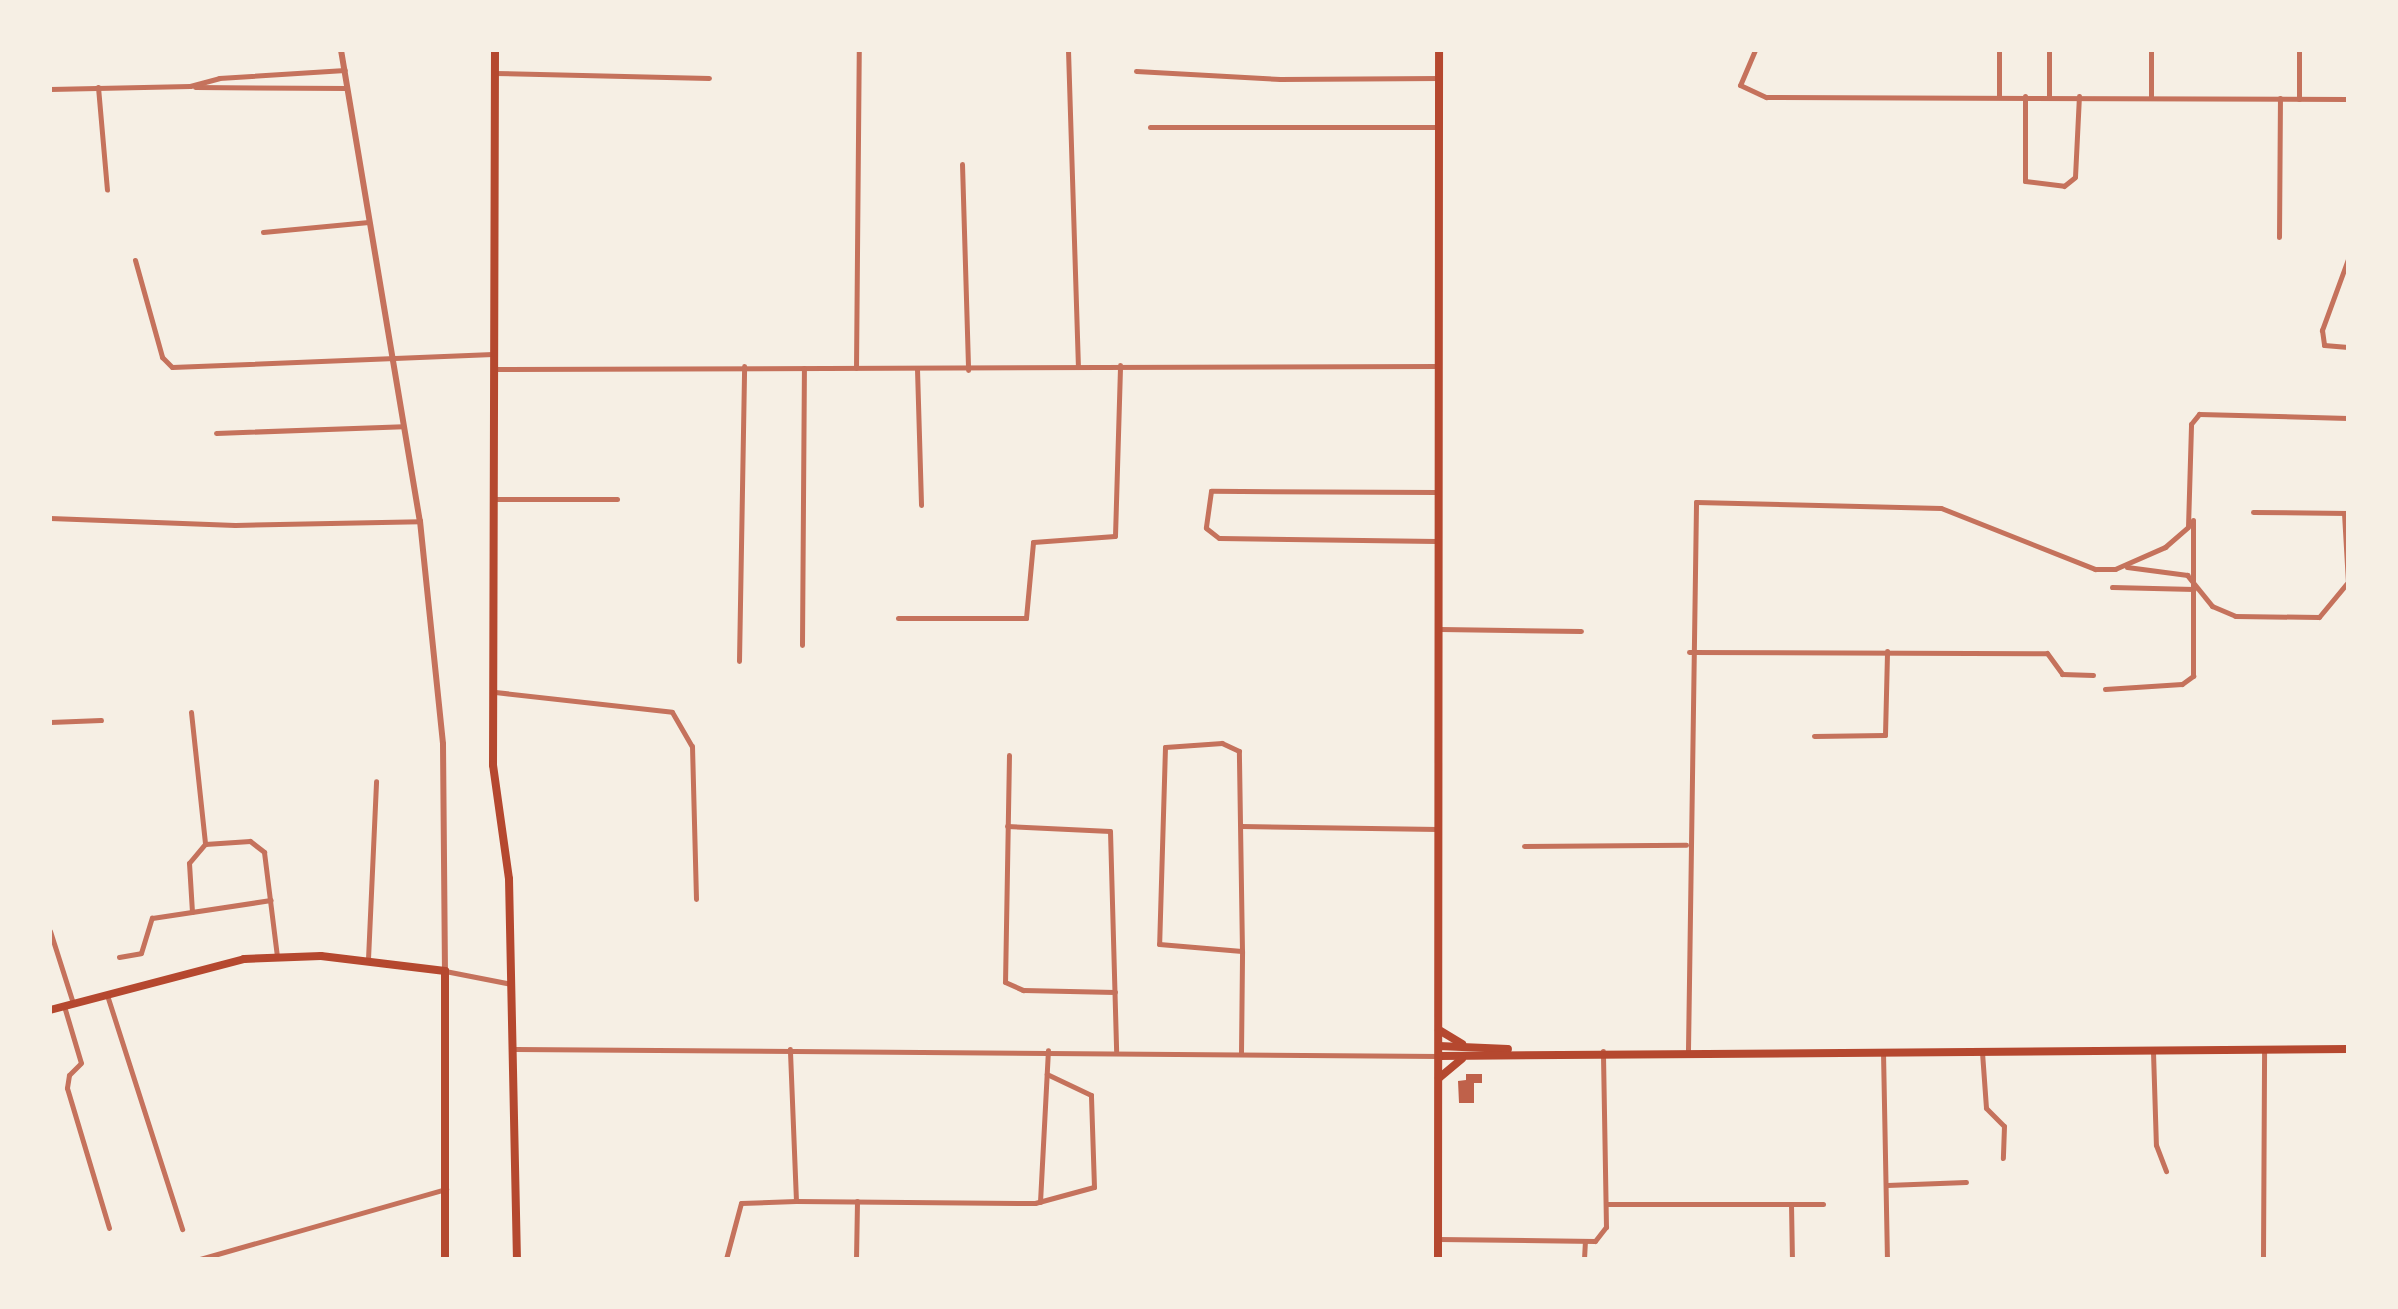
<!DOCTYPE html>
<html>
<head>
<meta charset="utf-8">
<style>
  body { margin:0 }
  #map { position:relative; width:2398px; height:1309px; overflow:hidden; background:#f6efe4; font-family:Mulish,sans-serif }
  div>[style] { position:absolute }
  .building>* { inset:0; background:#bf614a }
  .minor>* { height:5px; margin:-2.5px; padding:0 2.5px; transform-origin:2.5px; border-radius:2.5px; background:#c5725c }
  .tertiary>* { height:6px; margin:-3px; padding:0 3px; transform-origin:3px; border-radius:3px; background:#c5725c }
  .secondary>* { height:8px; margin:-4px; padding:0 4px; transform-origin:4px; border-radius:4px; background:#b5482f }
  span { translate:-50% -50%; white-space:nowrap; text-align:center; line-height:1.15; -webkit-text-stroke:10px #f6efe4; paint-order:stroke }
  .frame { position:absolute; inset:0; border:52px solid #f6efe4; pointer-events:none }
</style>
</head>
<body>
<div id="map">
  <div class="building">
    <div style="clip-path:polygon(1466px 1074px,1482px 1074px,1482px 1083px,1474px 1083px,1474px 1103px,1459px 1103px,1458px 1081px,1466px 1080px)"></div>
  </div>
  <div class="minor">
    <div style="left:1068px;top:50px;width:316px;rotate:88.2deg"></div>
    <div style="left:1755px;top:50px;width:38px;rotate:113deg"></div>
    <div style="left:1740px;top:85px;width:29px;rotate:25deg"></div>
    <div style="left:1766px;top:97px;width:582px;rotate:0.2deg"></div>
    <div style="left:1999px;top:50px;width:45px;rotate:90deg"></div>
    <div style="left:2049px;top:50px;width:46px;rotate:90deg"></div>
    <div style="left:2151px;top:50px;width:47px;rotate:90deg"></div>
    <div style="left:2299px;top:50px;width:49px;rotate:90deg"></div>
    <div style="left:1136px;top:71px;width:144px;rotate:3.2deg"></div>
    <div style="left:1280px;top:79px;width:160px;rotate:-0.4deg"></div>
    <div style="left:494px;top:73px;width:215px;rotate:1.3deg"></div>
    <div style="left:98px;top:87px;width:103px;rotate:85deg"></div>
    <div style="left:195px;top:87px;width:152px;rotate:0.4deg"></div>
    <div style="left:50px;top:89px;width:140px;rotate:-1.2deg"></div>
    <div style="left:190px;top:86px;width:30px;rotate:-15deg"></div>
    <div style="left:219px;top:78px;width:126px;rotate:-3.6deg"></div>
    <div style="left:2025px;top:96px;width:85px;rotate:90deg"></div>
    <div style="left:2025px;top:181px;width:39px;rotate:7deg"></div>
    <div style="left:2064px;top:186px;width:14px;rotate:-39deg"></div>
    <div style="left:2075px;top:177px;width:81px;rotate:-87.2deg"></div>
    <div style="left:1150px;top:127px;width:287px"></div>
    <div style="left:962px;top:164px;width:206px;rotate:88.3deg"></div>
    <div style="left:263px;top:232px;width:106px;rotate:-5.4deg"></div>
    <div style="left:2279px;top:237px;width:139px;rotate:-89.6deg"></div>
    <div style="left:2348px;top:259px;width:76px;rotate:110.1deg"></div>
    <div style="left:2322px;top:330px;width:15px;rotate:82deg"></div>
    <div style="left:2324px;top:345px;width:24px;rotate:5deg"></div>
    <div style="left:135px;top:260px;width:101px;rotate:74.4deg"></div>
    <div style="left:162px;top:357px;width:14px;rotate:45deg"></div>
    <div style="left:172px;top:367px;width:321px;rotate:-2.3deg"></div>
    <div style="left:856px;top:368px;width:318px;rotate:-89.5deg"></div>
    <div style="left:496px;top:369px;width:943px;rotate:-0.18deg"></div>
    <div style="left:917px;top:369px;width:136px;rotate:88.3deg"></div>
    <div style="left:216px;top:433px;width:187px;rotate:-2.1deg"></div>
    <div style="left:1436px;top:492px;width:225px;rotate:-179.7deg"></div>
    <div style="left:1211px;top:491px;width:37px;rotate:98deg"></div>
    <div style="left:1206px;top:528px;width:16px;rotate:38deg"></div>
    <div style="left:1219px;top:538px;width:217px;rotate:0.8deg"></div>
    <div style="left:495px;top:499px;width:122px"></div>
    <div style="left:2253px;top:512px;width:95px;rotate:0.6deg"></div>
    <div style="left:2344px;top:513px;width:70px;rotate:86.7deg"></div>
    <div style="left:50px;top:518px;width:185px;rotate:2.2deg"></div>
    <div style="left:235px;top:525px;width:185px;rotate:-1.2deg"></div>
    <div style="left:2127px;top:567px;width:61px;rotate:7.6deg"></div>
    <div style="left:2187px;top:575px;width:40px;rotate:51deg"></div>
    <div style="left:2212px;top:606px;width:25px;rotate:23deg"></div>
    <div style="left:2235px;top:616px;width:84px;rotate:0.7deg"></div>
    <div style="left:2319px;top:617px;width:45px;rotate:-50.4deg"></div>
    <div style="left:2112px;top:587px;width:82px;rotate:1.4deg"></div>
    <div style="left:898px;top:618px;width:128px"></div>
    <div style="left:1026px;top:618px;width:76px;rotate:-84.7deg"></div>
    <div style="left:1033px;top:542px;width:82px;rotate:-4.2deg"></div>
    <div style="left:1115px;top:536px;width:171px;rotate:-88.3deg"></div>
    <div style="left:1440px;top:629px;width:141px;rotate:0.8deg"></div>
    <div style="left:802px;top:645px;width:277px;rotate:-89.6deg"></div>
    <div style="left:1689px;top:652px;width:358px;rotate:0.2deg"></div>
    <div style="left:2047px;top:653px;width:26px;rotate:54deg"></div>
    <div style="left:2062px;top:674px;width:31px;rotate:2deg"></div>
    <div style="left:739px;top:661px;width:295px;rotate:-89deg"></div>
    <div style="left:2105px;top:689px;width:77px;rotate:-3.7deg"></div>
    <div style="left:2182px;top:684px;width:14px;rotate:-36deg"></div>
    <div style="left:2193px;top:676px;width:156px;rotate:-90deg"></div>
    <div style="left:495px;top:692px;width:178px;rotate:6.4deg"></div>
    <div style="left:672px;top:712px;width:39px;rotate:60deg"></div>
    <div style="left:692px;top:746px;width:153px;rotate:88.5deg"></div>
    <div style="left:191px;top:712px;width:133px;rotate:83.9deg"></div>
    <div style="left:205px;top:844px;width:45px;rotate:-3.8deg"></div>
    <div style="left:250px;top:841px;width:18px;rotate:38deg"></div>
    <div style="left:264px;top:852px;width:105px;rotate:82.9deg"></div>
    <div style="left:50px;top:722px;width:51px;rotate:-2.2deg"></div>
    <div style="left:1814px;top:736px;width:71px;rotate:-0.8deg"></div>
    <div style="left:1885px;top:735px;width:84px;rotate:-88.6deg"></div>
    <div style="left:1009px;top:755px;width:227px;rotate:91deg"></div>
    <div style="left:1005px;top:982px;width:20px;rotate:24deg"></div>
    <div style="left:1023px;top:990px;width:92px;rotate:1.2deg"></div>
    <div style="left:1007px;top:826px;width:103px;rotate:2.8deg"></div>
    <div style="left:1110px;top:831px;width:220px;rotate:88.4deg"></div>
    <div style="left:1241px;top:826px;width:197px;rotate:0.9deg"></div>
    <div style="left:1524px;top:846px;width:162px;rotate:-0.4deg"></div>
    <div style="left:192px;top:912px;width:49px;rotate:-93.5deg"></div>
    <div style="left:189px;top:863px;width:25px;rotate:-50deg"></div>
    <div style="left:50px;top:931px;width:76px;rotate:72.3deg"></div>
    <div style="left:119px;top:957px;width:22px;rotate:-10deg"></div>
    <div style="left:141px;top:953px;width:37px;rotate:-73deg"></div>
    <div style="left:152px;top:918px;width:120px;rotate:-8.6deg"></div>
    <div style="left:368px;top:959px;width:178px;rotate:-87.4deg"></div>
    <div style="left:445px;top:971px;width:67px;rotate:11.1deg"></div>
    <div style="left:107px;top:995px;width:246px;rotate:72.2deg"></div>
    <div style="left:64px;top:1006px;width:59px;rotate:73.4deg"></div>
    <div style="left:81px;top:1063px;width:17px;rotate:135deg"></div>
    <div style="left:69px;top:1075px;width:13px;rotate:99deg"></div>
    <div style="left:67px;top:1088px;width:146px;rotate:73.3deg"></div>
    <div style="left:515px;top:1049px;width:924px;rotate:0.43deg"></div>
    <div style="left:1688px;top:1050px;width:548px;rotate:-89.16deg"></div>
    <div style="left:1696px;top:502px;width:245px;rotate:1.4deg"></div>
    <div style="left:1941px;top:508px;width:166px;rotate:21.6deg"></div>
    <div style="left:2095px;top:569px;width:20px"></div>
    <div style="left:2115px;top:569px;width:55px;rotate:-23.7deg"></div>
    <div style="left:2165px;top:547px;width:30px;rotate:-41deg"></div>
    <div style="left:2188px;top:527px;width:103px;rotate:-88.3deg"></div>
    <div style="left:2191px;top:424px;width:13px;rotate:-51deg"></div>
    <div style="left:2199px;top:414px;width:149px;rotate:1.5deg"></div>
    <div style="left:1883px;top:1052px;width:207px;rotate:88.9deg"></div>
    <div style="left:1982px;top:1052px;width:56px;rotate:85.9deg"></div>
    <div style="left:1986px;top:1108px;width:25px;rotate:45deg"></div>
    <div style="left:2004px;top:1126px;width:32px;rotate:92deg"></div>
    <div style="left:2153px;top:1052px;width:93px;rotate:88.2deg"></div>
    <div style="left:2156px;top:1145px;width:28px;rotate:69deg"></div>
    <div style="left:1241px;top:1053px;width:102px;rotate:-89.4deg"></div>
    <div style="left:1242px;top:951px;width:200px;rotate:-90.9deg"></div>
    <div style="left:1239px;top:751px;width:19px;rotate:-155deg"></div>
    <div style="left:1222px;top:743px;width:57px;rotate:176deg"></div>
    <div style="left:1165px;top:747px;width:197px;rotate:91.7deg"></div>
    <div style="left:1159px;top:944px;width:83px;rotate:4.8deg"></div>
    <div style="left:1887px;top:1185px;width:79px;rotate:-2.2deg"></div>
    <div style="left:796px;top:1201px;width:239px;rotate:0.5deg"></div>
    <div style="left:1035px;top:1203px;width:61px;rotate:-15.2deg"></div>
    <div style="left:1094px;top:1187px;width:92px;rotate:-91.9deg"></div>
    <div style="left:1091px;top:1095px;width:49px;rotate:-154.5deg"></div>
    <div style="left:1040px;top:1202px;width:152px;rotate:-87deg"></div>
    <div style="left:1606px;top:1204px;width:217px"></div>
    <div style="left:1791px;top:1204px;width:55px;rotate:89deg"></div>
    <div style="left:1438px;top:1239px;width:157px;rotate:0.7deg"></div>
    <div style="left:1595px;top:1241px;width:18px;rotate:-52deg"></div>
    <div style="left:1606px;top:1227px;width:176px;rotate:-91deg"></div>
    <div style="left:200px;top:1259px;width:256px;rotate:-15.9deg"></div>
    <div style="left:726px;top:1259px;width:58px;rotate:-75deg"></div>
    <div style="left:741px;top:1203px;width:55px;rotate:-2.1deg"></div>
    <div style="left:796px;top:1201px;width:152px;rotate:-92.3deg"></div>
    <div style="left:856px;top:1259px;width:58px;rotate:-89deg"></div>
    <div style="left:1584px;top:1259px;width:18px;rotate:-87deg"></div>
    <div style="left:2263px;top:1259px;width:210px;rotate:-89.7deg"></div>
  </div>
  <div class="tertiary">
    <div style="left:341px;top:50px;width:478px;rotate:80.5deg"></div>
    <div style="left:420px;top:521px;width:224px;rotate:84.1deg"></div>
    <div style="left:443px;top:744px;width:227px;rotate:89.5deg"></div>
  </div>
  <div class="secondary">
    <div style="left:495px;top:50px;width:715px;rotate:90.16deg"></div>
    <div style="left:493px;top:765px;width:115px;rotate:82deg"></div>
    <div style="left:509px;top:879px;width:380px;rotate:88.8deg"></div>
    <div style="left:50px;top:1010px;width:201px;rotate:-14.7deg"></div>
    <div style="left:244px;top:959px;width:77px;rotate:-2.2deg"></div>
    <div style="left:321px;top:956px;width:125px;rotate:6.9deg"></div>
    <div style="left:445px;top:971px;width:288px;rotate:90deg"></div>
    <div style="left:1439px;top:1030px;width:27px;rotate:31deg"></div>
    <div style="left:1439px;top:1046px;width:69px;rotate:2.5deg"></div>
    <div style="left:1439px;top:1056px;width:909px;rotate:-0.44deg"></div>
    <div style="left:1439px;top:1078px;width:30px;rotate:-40deg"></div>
    <div style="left:1438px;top:1259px;width:1209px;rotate:-89.95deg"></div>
  </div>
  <div class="frame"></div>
</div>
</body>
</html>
